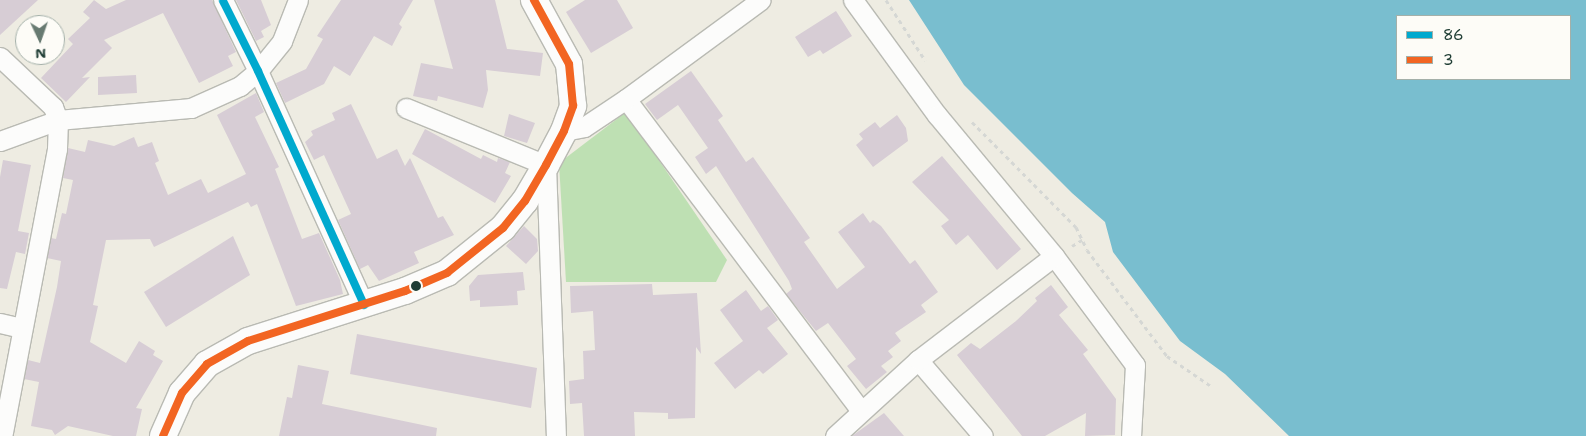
<!DOCTYPE html>
<html>
<head>
<meta charset="utf-8">
<style>
  body { margin:0 }
  #map { position:relative; width:1586px; height:436px; overflow:hidden; background:#eeece2; font-family:"Shantell Sans",sans-serif }
  div>[style] { position:absolute }
  .green>* { inset:0; background:#bee0b3 }
  .water>* { inset:0; background:#79becf }
  .building>* { inset:0; background:#d7cdd5 }
  .path>* { height:3px; margin-top:-1.5px; transform-origin:0; background:repeating-linear-gradient(90deg,#d5d7d4 0 4px,transparent 0 8px) }
  .roads { filter:drop-shadow(1px 0 #b9bab3) drop-shadow(-1px 0 #b9bab3) drop-shadow(0 1px #b9bab3) drop-shadow(0 -1px #b9bab3) }
  .street>* { height:19px; margin:-9.5px; padding:0 9.5px; transform-origin:9.5px; border-radius:9.5px; background:#fcfcfb }
  .secondary>* { height:26px; margin:-13px; padding:0 13px; transform-origin:13px; border-radius:13px; background:#fcfcfb }
  .bus-1>* { height:8px; margin:-4px; padding:0 4px; transform-origin:4px; border-radius:4px; background:#00a9ce }
  .bus-2>* { height:8px; margin:-4px; padding:0 4px; transform-origin:4px; border-radius:4px; background:#f26522 }
  .dots>* { width:14px; height:14px; translate:-50% -50%; box-sizing:border-box; border:2px solid #fdfcf7; border-radius:50% }
  span { translate:-50% -50%; white-space:nowrap; text-align:center; line-height:1.15; -webkit-text-stroke:4.5px #fdfcf7; paint-order:stroke }
  .legend { position:absolute; left:1396px; top:15px; width:175px; height:65px; box-sizing:border-box; background:#fdfcf7; border:1px solid #a4b0a9; margin:0; padding:6px 9px; list-style:none; font-size:15px; color:#1f3d34 }
  .legend li { display:flex; align-items:center; gap:10px; height:25px }
  .legend b { width:25px; border:1px solid #a4b0a9 }
  .north { position:absolute; left:15px; top:15px; width:50px; height:50px; box-sizing:border-box; background:#fdfcf7; border:1px solid #a4b0a9; border-radius:50%; rotate:177deg; font-size:14px; font-weight:700; line-height:20px; text-align:center; color:#1f3d34 }
  .north::after { content:''; display:block; margin:auto; width:18px; height:22px; background:#677a71; clip-path:polygon(50% 0,100% 100%,50% 72%,0 100%) }
</style>
</head>
<body>
<div id="map">
  <div class="green">
    <div style="clip-path:polygon(626px 112px,727px 260px,716px 282px,566px 282px,559px 163px)"></div>
  </div>
  <div class="water">
    <div style="clip-path:polygon(evenodd,909px 0,1586px 0,1586px 436px,1289px 436px,1225px 374px,1180px 341px,1113px 252px,1105px 222px,1072px 193px,964px 85px,909px 0,1397px 16px,1570px 16px,1570px 79px,1397px 79px,1397px 16px)"></div>
  </div>
  <div class="building">
    <div style="clip-path:polygon(0 0,38px 0,0 35px)"></div>
    <div style="clip-path:polygon(94px 0,106px 9px,126px 0,212px 0,236px 52px,228px 56px,233px 66px,199px 83px,163px 13px,104px 40px,112px 48px,82px 78px,90px 77px,66px 102px,41px 78px,73px 44px,68px 39px,90px 18px,83px 12px)"></div>
    <div style="clip-path:polygon(236px 0,261px 0,271px 25px,261px 31px,264px 37px,256px 41px)"></div>
    <div style="clip-path:polygon(341px 0,413px 0,399px 24px,402px 27px,392px 46px,374px 36px,350px 76px,334px 66px,324px 84px,285px 103px,276px 83px,306px 69px,323px 39px,317px 36px)"></div>
    <div style="clip-path:polygon(434px 0,495px 0,507px 49px,543px 53px,540px 76px,486px 70px,488px 90px,483px 108px,438px 96px,437px 101px,413px 96px,421px 63px,453px 69px)"></div>
    <div style="clip-path:polygon(585px 0,617px 0,633px 28px,591px 53px,566px 12px)"></div>
    <div style="clip-path:polygon(836px 11px,852px 36px,823px 54px,820px 50px,808px 57px,795px 37px)"></div>
    <div style="clip-path:polygon(691px 71px,723px 116px,718px 120px,746px 162px,753px 157px,810px 238px,804px 242px,837px 289px,865px 267px,838px 232px,863px 213px,870px 223px,873px 220px,881px 226px,910px 264px,915px 260px,938px 292px,921px 305px,926px 312px,895px 333px,901px 341px,888px 351px,893px 357px,881px 366px,887px 372px,866px 389px,847px 366px,856px 359px,828px 323px,816px 331px,786px 294px,792px 289px,789px 281px,716px 166px,706px 174px,695px 157px,708px 148px,678px 105px,657px 120px,645px 104px)"></div>
    <div style="clip-path:polygon(136px 75px,137px 93px,98px 95px,98px 77px)"></div>
    <div style="clip-path:polygon(256px 93px,264px 112px,255px 117px,279px 167px,275px 169px,302px 239px,319px 233px,340px 280px,343px 294px,296px 306px,257px 204px,251px 207px,248px 202px,154px 247px,150px 239px,106px 240px,93px 305px,98px 306px,90px 342px,126px 363px,139px 341px,155px 351px,153px 355px,163px 361px,136px 408px,142px 409px,136px 436px,113px 436px,68px 426px,55px 435px,52px 430px,31px 426px,39px 382px,24px 379px,28px 360px,40px 363px,57px 287px,61px 261px,47px 258px,51px 238px,56px 239px,62px 213px,66px 214px,73px 180px,63px 178px,68px 148px,85px 152px,88px 140px,114px 146px,134px 137px,138px 147px,152px 142px,159px 161px,155px 163px,168px 195px,201px 179px,208px 193px,246px 174px,217px 115px)"></div>
    <div style="clip-path:polygon(351px 104px,377px 159px,397px 149px,405px 166px,410px 158px,438px 218px,443px 216px,454px 235px,414px 252px,419px 263px,379px 281px,368px 265px,360px 269px,338px 220px,351px 214px,324px 155px,314px 160px,305px 142px,313px 135px,311px 131px,335px 120px,332px 113px)"></div>
    <div style="clip-path:polygon(509px 114px,535px 123px,527px 143px,504px 136px)"></div>
    <div style="clip-path:polygon(897px 115px,906px 128px,908px 141px,873px 167px,856px 145px,863px 139px,859px 134px,875px 122px,880px 128px)"></div>
    <div style="clip-path:polygon(425px 129px,481px 159px,483px 155px,497px 162px,498px 158px,510px 162px,505px 173px,511px 176px,495px 203px,412px 154px)"></div>
    <div style="clip-path:polygon(942px 156px,1021px 249px,997px 270px,968px 235px,956px 245px,941px 226px,949px 220px,912px 182px)"></div>
    <div style="clip-path:polygon(3px 160px,31px 165px,18px 231px,29px 233px,25px 254px,16px 252px,7px 289px,0 288px,0 177px)"></div>
    <div style="clip-path:polygon(524px 226px,537px 239px,538px 251px,526px 264px,506px 246px)"></div>
    <div style="clip-path:polygon(233px 236px,250px 275px,166px 327px,144px 292px)"></div>
    <div style="clip-path:polygon(523px 272px,525px 290px,517px 291px,518px 305px,480px 307px,480px 300px,470px 301px,469px 286px,478px 275px)"></div>
    <div style="clip-path:polygon(652px 284px,653px 295px,697px 293px,701px 354px,696px 347px,695px 418px,668px 419px,668px 413px,634px 412px,635px 436px,584px 436px,582px 403px,570px 404px,569px 381px,584px 379px,583px 351px,595px 350px,593px 311px,571px 313px,570px 286px)"></div>
    <div style="clip-path:polygon(1051px 285px,1068px 307px,1059px 315px,1088px 350px,1083px 354px,1116px 399px,1115px 435px,1085px 436px,1086px 413px,1045px 436px,1022px 436px,957px 355px,971px 343px,980px 349px,1016px 321px,1037px 301px,1035px 298px)"></div>
    <div style="clip-path:polygon(746px 290px,761px 311px,768px 306px,778px 320px,767px 328px,788px 354px,763px 374px,759px 370px,735px 389px,714px 363px,743px 341px,720px 310px)"></div>
    <div style="clip-path:polygon(357px 334px,537px 368px,531px 408px,350px 374px)"></div>
    <div style="clip-path:polygon(298px 365px,329px 371px,322px 404px,437px 428px,436px 436px,279px 436px,287px 397px,292px 398px)"></div>
    <div style="clip-path:polygon(884px 413px,904px 436px,852px 436px)"></div>
  </div>
  <div class="path">
    <div style="left:886px;top:0;width:72px;rotate:57deg"></div>
    <div style="left:972px;top:122px;width:148px;rotate:45.3deg"></div>
    <div style="left:1076px;top:227px;width:25px;rotate:64deg"></div>
    <div style="left:1087px;top:250px;width:133px;rotate:53deg"></div>
    <div style="left:1167px;top:356px;width:53px;rotate:34.3deg"></div>
    <div style="left:1072px;top:246px;width:12px;rotate:-31deg"></div>
  </div>
  <div class="roads">
    <div class="street">
      <div style="left:223px;top:0;width:79px;rotate:63.8deg"></div>
      <div style="left:258px;top:71px;width:257px;rotate:65.6deg"></div>
      <div style="left:853px;top:0;width:142px;rotate:53.9deg"></div>
      <div style="left:937px;top:115px;width:183px;rotate:50.3deg"></div>
      <div style="left:1054px;top:256px;width:136px;rotate:53.4deg"></div>
      <div style="left:1135px;top:365px;width:71px;rotate:93.2deg"></div>
      <div style="left:0;top:57px;width:73px;rotate:43.3deg"></div>
      <div style="left:53px;top:107px;width:14px;rotate:69deg"></div>
      <div style="left:58px;top:120px;width:29px;rotate:92deg"></div>
      <div style="left:57px;top:149px;width:292px;rotate:100.8deg"></div>
      <div style="left:626px;top:99px;width:389px;rotate:53deg"></div>
      <div style="left:406px;top:108px;width:151px;rotate:22.2deg"></div>
      <div style="left:546px;top:165px;width:271px;rotate:87.9deg"></div>
      <div style="left:564px;top:131px;width:20px;rotate:-11deg"></div>
      <div style="left:584px;top:127px;width:50px;rotate:-33.7deg"></div>
      <div style="left:626px;top:99px;width:167px;rotate:-36.3deg"></div>
      <div style="left:0;top:141px;width:62px;rotate:-19.9deg"></div>
      <div style="left:58px;top:120px;width:134px;rotate:-5.2deg"></div>
      <div style="left:191px;top:108px;width:54px;rotate:-24.2deg"></div>
      <div style="left:240px;top:86px;width:23px;rotate:-40deg"></div>
      <div style="left:258px;top:71px;width:38px;rotate:-51deg"></div>
      <div style="left:282px;top:41px;width:44px;rotate:-68.7deg"></div>
      <div style="left:0;top:323px;width:22px;rotate:13deg"></div>
      <div style="left:918px;top:360px;width:100px;rotate:49.5deg"></div>
      <div style="left:835px;top:436px;width:113px;rotate:-42.5deg"></div>
      <div style="left:918px;top:360px;width:171px;rotate:-37.4deg"></div>
    </div>
    <div class="secondary">
      <div style="left:163px;top:436px;width:47px;rotate:-66.2deg"></div>
      <div style="left:182px;top:393px;width:38px;rotate:-49deg"></div>
      <div style="left:207px;top:364px;width:47px;rotate:-29.3deg"></div>
      <div style="left:248px;top:341px;width:165px;rotate:-17.7deg"></div>
      <div style="left:405px;top:291px;width:46px;rotate:-23.2deg"></div>
      <div style="left:447px;top:273px;width:72px;rotate:-38.8deg"></div>
      <div style="left:503px;top:228px;width:35px;rotate:-51deg"></div>
      <div style="left:525px;top:201px;width:42px;rotate:-59.7deg"></div>
      <div style="left:546px;top:165px;width:38px;rotate:-62deg"></div>
      <div style="left:564px;top:131px;width:27px;rotate:-70deg"></div>
      <div style="left:573px;top:106px;width:42px;rotate:-95.4deg"></div>
      <div style="left:569px;top:64px;width:73px;rotate:-118.7deg"></div>
    </div>
  </div>
  <div class="bus-1">
    <div style="left:223px;top:1px;width:78px;rotate:63.4deg"></div>
    <div style="left:258px;top:71px;width:257px;rotate:65.6deg"></div>
  </div>
  <div class="bus-2">
    <div style="left:163px;top:436px;width:47px;rotate:-66.2deg"></div>
    <div style="left:182px;top:393px;width:38px;rotate:-49deg"></div>
    <div style="left:207px;top:364px;width:47px;rotate:-29.3deg"></div>
    <div style="left:248px;top:341px;width:165px;rotate:-17.7deg"></div>
    <div style="left:405px;top:291px;width:46px;rotate:-23.2deg"></div>
    <div style="left:447px;top:273px;width:72px;rotate:-38.8deg"></div>
    <div style="left:503px;top:228px;width:35px;rotate:-51deg"></div>
    <div style="left:525px;top:201px;width:42px;rotate:-59.7deg"></div>
    <div style="left:546px;top:165px;width:38px;rotate:-62deg"></div>
    <div style="left:564px;top:131px;width:27px;rotate:-70deg"></div>
    <div style="left:573px;top:106px;width:42px;rotate:-95.4deg"></div>
    <div style="left:569px;top:64px;width:73px;rotate:-118.7deg"></div>
  </div>
  <div class="dots">
    <div style="left:416px;top:286px;background:#1f3d34"></div>
  </div>
  <ul class="legend">
  <li><b style="height:6px;background:#00a9ce"></b>86</li>
  <li><b style="height:6px;background:#f26522"></b>3</li>
  </ul>
  <div class="north">N</div>
</div>
</body>
</html>
